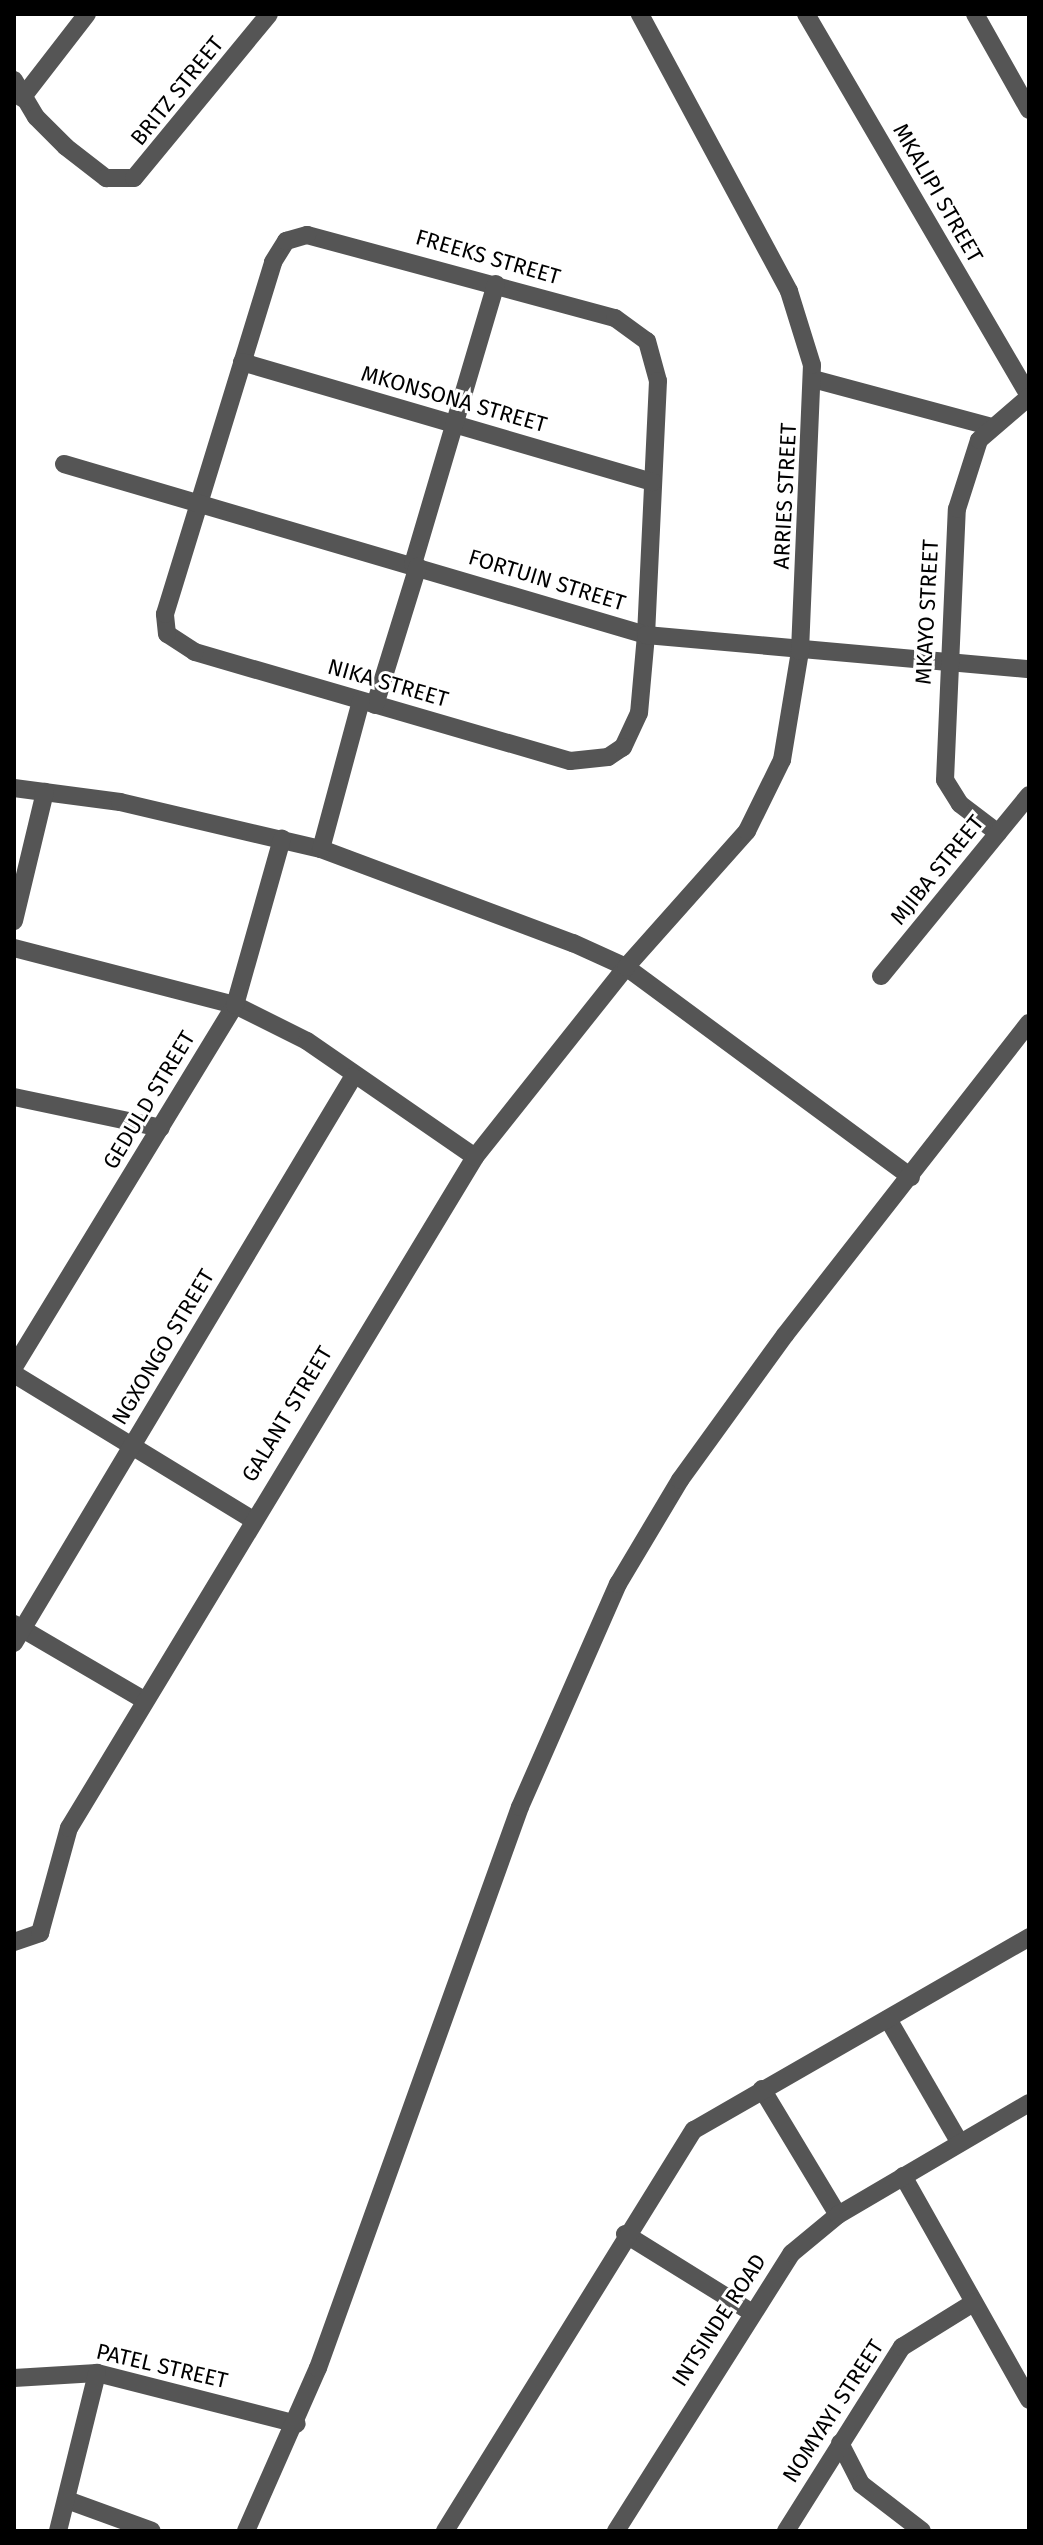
<!DOCTYPE html>
<html>
<head>
<meta charset="utf-8">
<style>
  body { margin:0 }
  #map { position:relative; width:1043px; height:2545px; overflow:hidden; background:#fff; font-family:"Fira Sans",sans-serif }
  div>[style] { position:absolute }
  .minor>* { height:18px; margin:-9px; padding:0 9px; transform-origin:9px; border-radius:9px; background:#555 }
  span { translate:-50% -50%; white-space:nowrap; text-align:center; line-height:1.15; -webkit-text-stroke:6px #fff; paint-order:stroke }
  .street-label { font-size:22px; color:#000 }
  .frame { position:absolute; inset:0; border:16px solid #000; pointer-events:none }
</style>
</head>
<body>
<div id="map">
  <div class="minor">
    <div style="left:806px;top:14px;width:442px;rotate:59.7deg"></div>
    <div style="left:975px;top:14px;width:110px;rotate:60.6deg"></div>
    <div style="left:14px;top:80px;width:43px;rotate:59.3deg"></div>
    <div style="left:36px;top:117px;width:42px;rotate:45deg"></div>
    <div style="left:66px;top:147px;width:51px;rotate:37.8deg"></div>
    <div style="left:106px;top:178px;width:28px"></div>
    <div style="left:134px;top:178px;width:212px;rotate:-50.5deg"></div>
    <div style="left:22px;top:98px;width:106px;rotate:-52.3deg"></div>
    <div style="left:307px;top:235px;width:319px;rotate:15.1deg"></div>
    <div style="left:615px;top:318px;width:39px;rotate:36deg"></div>
    <div style="left:647px;top:341px;width:41px;rotate:74.6deg"></div>
    <div style="left:658px;top:381px;width:254px;rotate:92.7deg"></div>
    <div style="left:646px;top:635px;width:78px;rotate:95.1deg"></div>
    <div style="left:639px;top:713px;width:38px;rotate:115deg"></div>
    <div style="left:623px;top:747px;width:18px;rotate:146deg"></div>
    <div style="left:608px;top:757px;width:38px;rotate:174deg"></div>
    <div style="left:570px;top:761px;width:391px;rotate:-163.8deg"></div>
    <div style="left:195px;top:652px;width:33px;rotate:-147deg"></div>
    <div style="left:167px;top:634px;width:20px;rotate:-96deg"></div>
    <div style="left:165px;top:614px;width:368px;rotate:-72.9deg"></div>
    <div style="left:273px;top:262px;width:25px;rotate:-58deg"></div>
    <div style="left:286px;top:241px;width:22px;rotate:-16deg"></div>
    <div style="left:242px;top:362px;width:428px;rotate:16.3deg"></div>
    <div style="left:813px;top:379px;width:185px;rotate:15deg"></div>
    <div style="left:64px;top:464px;width:607px;rotate:16.37deg"></div>
    <div style="left:646px;top:635px;width:385px;rotate:5.1deg"></div>
    <div style="left:413px;top:564px;width:292px;rotate:-73.5deg"></div>
    <div style="left:375px;top:705px;width:145px;rotate:-72.8deg"></div>
    <div style="left:14px;top:788px;width:107px;rotate:7.5deg"></div>
    <div style="left:120px;top:802px;width:206px;rotate:13.2deg"></div>
    <div style="left:321px;top:849px;width:269px;rotate:20.5deg"></div>
    <div style="left:573px;top:943px;width:58px;rotate:24.4deg"></div>
    <div style="left:626px;top:967px;width:354px;rotate:36.4deg"></div>
    <div style="left:998px;top:833px;width:48px;rotate:-142.7deg"></div>
    <div style="left:960px;top:804px;width:28px;rotate:-122deg"></div>
    <div style="left:945px;top:780px;width:271px;rotate:-87.5deg"></div>
    <div style="left:957px;top:509px;width:72px;rotate:-72.3deg"></div>
    <div style="left:979px;top:440px;width:66px;rotate:-40.7deg"></div>
    <div style="left:321px;top:849px;width:153px;rotate:-74.9deg"></div>
    <div style="left:14px;top:921px;width:133px;rotate:-76.5deg"></div>
    <div style="left:14px;top:948px;width:228px;rotate:14.5deg"></div>
    <div style="left:235px;top:1005px;width:80px;rotate:26.6deg"></div>
    <div style="left:307px;top:1041px;width:204px;rotate:34.6deg"></div>
    <div style="left:881px;top:976px;width:234px;rotate:-50.7deg"></div>
    <div style="left:14px;top:1097px;width:150px;rotate:11.9deg"></div>
    <div style="left:14px;top:1367px;width:424px;rotate:-58.6deg"></div>
    <div style="left:235px;top:1005px;width:173px;rotate:-74.2deg"></div>
    <div style="left:14px;top:1374px;width:279px;rotate:31.4deg"></div>
    <div style="left:14px;top:1624px;width:151px;rotate:30.3deg"></div>
    <div style="left:14px;top:1643px;width:660px;rotate:-59.08deg"></div>
    <div style="left:14px;top:1942px;width:28px;rotate:-19deg"></div>
    <div style="left:40px;top:1933px;width:109px;rotate:-74.6deg"></div>
    <div style="left:69px;top:1828px;width:784px;rotate:-58.82deg"></div>
    <div style="left:475px;top:1157px;width:243px;rotate:-51.5deg"></div>
    <div style="left:626px;top:967px;width:182px;rotate:-48.3deg"></div>
    <div style="left:747px;top:831px;width:79px;rotate:-63.8deg"></div>
    <div style="left:782px;top:760px;width:110px;rotate:-80.6deg"></div>
    <div style="left:800px;top:651px;width:286px;rotate:-87.6deg"></div>
    <div style="left:812px;top:365px;width:77px;rotate:-107.3deg"></div>
    <div style="left:789px;top:291px;width:315px;rotate:-118.3deg"></div>
    <div style="left:888px;top:2019px;width:143px;rotate:59.9deg"></div>
    <div style="left:762px;top:2089px;width:147px;rotate:58.9deg"></div>
    <div style="left:903px;top:2176px;width:257px;rotate:60.6deg"></div>
    <div style="left:625px;top:2234px;width:146px;rotate:31.8deg"></div>
    <div style="left:14px;top:2378px;width:83px;rotate:-3.4deg"></div>
    <div style="left:97px;top:2373px;width:206px;rotate:14.3deg"></div>
    <div style="left:840px;top:2443px;width:46px;rotate:62.9deg"></div>
    <div style="left:861px;top:2484px;width:77px;rotate:37.6deg"></div>
    <div style="left:67px;top:2500px;width:90px;rotate:20deg"></div>
    <div style="left:58px;top:2531px;width:163px;rotate:-76.1deg"></div>
    <div style="left:246px;top:2531px;width:178px;rotate:-66.2deg"></div>
    <div style="left:318px;top:2368px;width:596px;rotate:-70.2deg"></div>
    <div style="left:520px;top:1807px;width:244px;rotate:-66.3deg"></div>
    <div style="left:618px;top:1584px;width:121px;rotate:-59.2deg"></div>
    <div style="left:680px;top:1480px;width:179px;rotate:-54.1deg"></div>
    <div style="left:785px;top:1335px;width:396px;rotate:-52deg"></div>
    <div style="left:445px;top:2531px;width:472px;rotate:-58.2deg"></div>
    <div style="left:694px;top:2130px;width:387px;rotate:-29.9deg"></div>
    <div style="left:616px;top:2531px;width:329px;rotate:-57.7deg"></div>
    <div style="left:792px;top:2253px;width:60px;rotate:-39.6deg"></div>
    <div style="left:838px;top:2215px;width:221px;rotate:-30.4deg"></div>
    <div style="left:786px;top:2531px;width:218px;rotate:-57.8deg"></div>
    <div style="left:902px;top:2347px;width:84px;rotate:-31.8deg"></div>
  </div>
  <div class="street-label">
    <span style="left:177px;top:91px;rotate:-51deg">BRITZ STREET</span>
    <span style="left:938px;top:193px;rotate:60deg">MKALIPI STREET</span>
    <span style="left:488px;top:257px;rotate:16deg">FREEKS STREET</span>
    <span style="left:454px;top:399px;rotate:16deg">MKONSONA STREET</span>
    <span style="left:785px;top:496px;rotate:-87deg">ARRIES STREET</span>
    <span style="left:547px;top:580px;rotate:17deg">FORTUIN STREET</span>
    <span style="left:927px;top:612px;rotate:-87deg">MKAYO STREET</span>
    <span style="left:388px;top:683px;rotate:16deg">NIKA STREET</span>
    <span style="left:937px;top:870px;rotate:-51deg">MJIBA STREET</span>
    <span style="left:149px;top:1100px;rotate:-59deg">GEDULD STREET</span>
    <span style="left:163px;top:1347px;rotate:-59deg">NGXONGO STREET</span>
    <span style="left:287px;top:1414px;rotate:-59deg">GALANT STREET</span>
    <span style="left:719px;top:2320px;rotate:-57deg">INTSINDE ROAD</span>
    <span style="left:162px;top:2366px;rotate:13deg">PATEL STREET</span>
    <span style="left:833px;top:2411px;rotate:-57deg">NOMYAYI STREET</span>
  </div>
  <div class="frame"></div>
</div>
</body>
</html>
